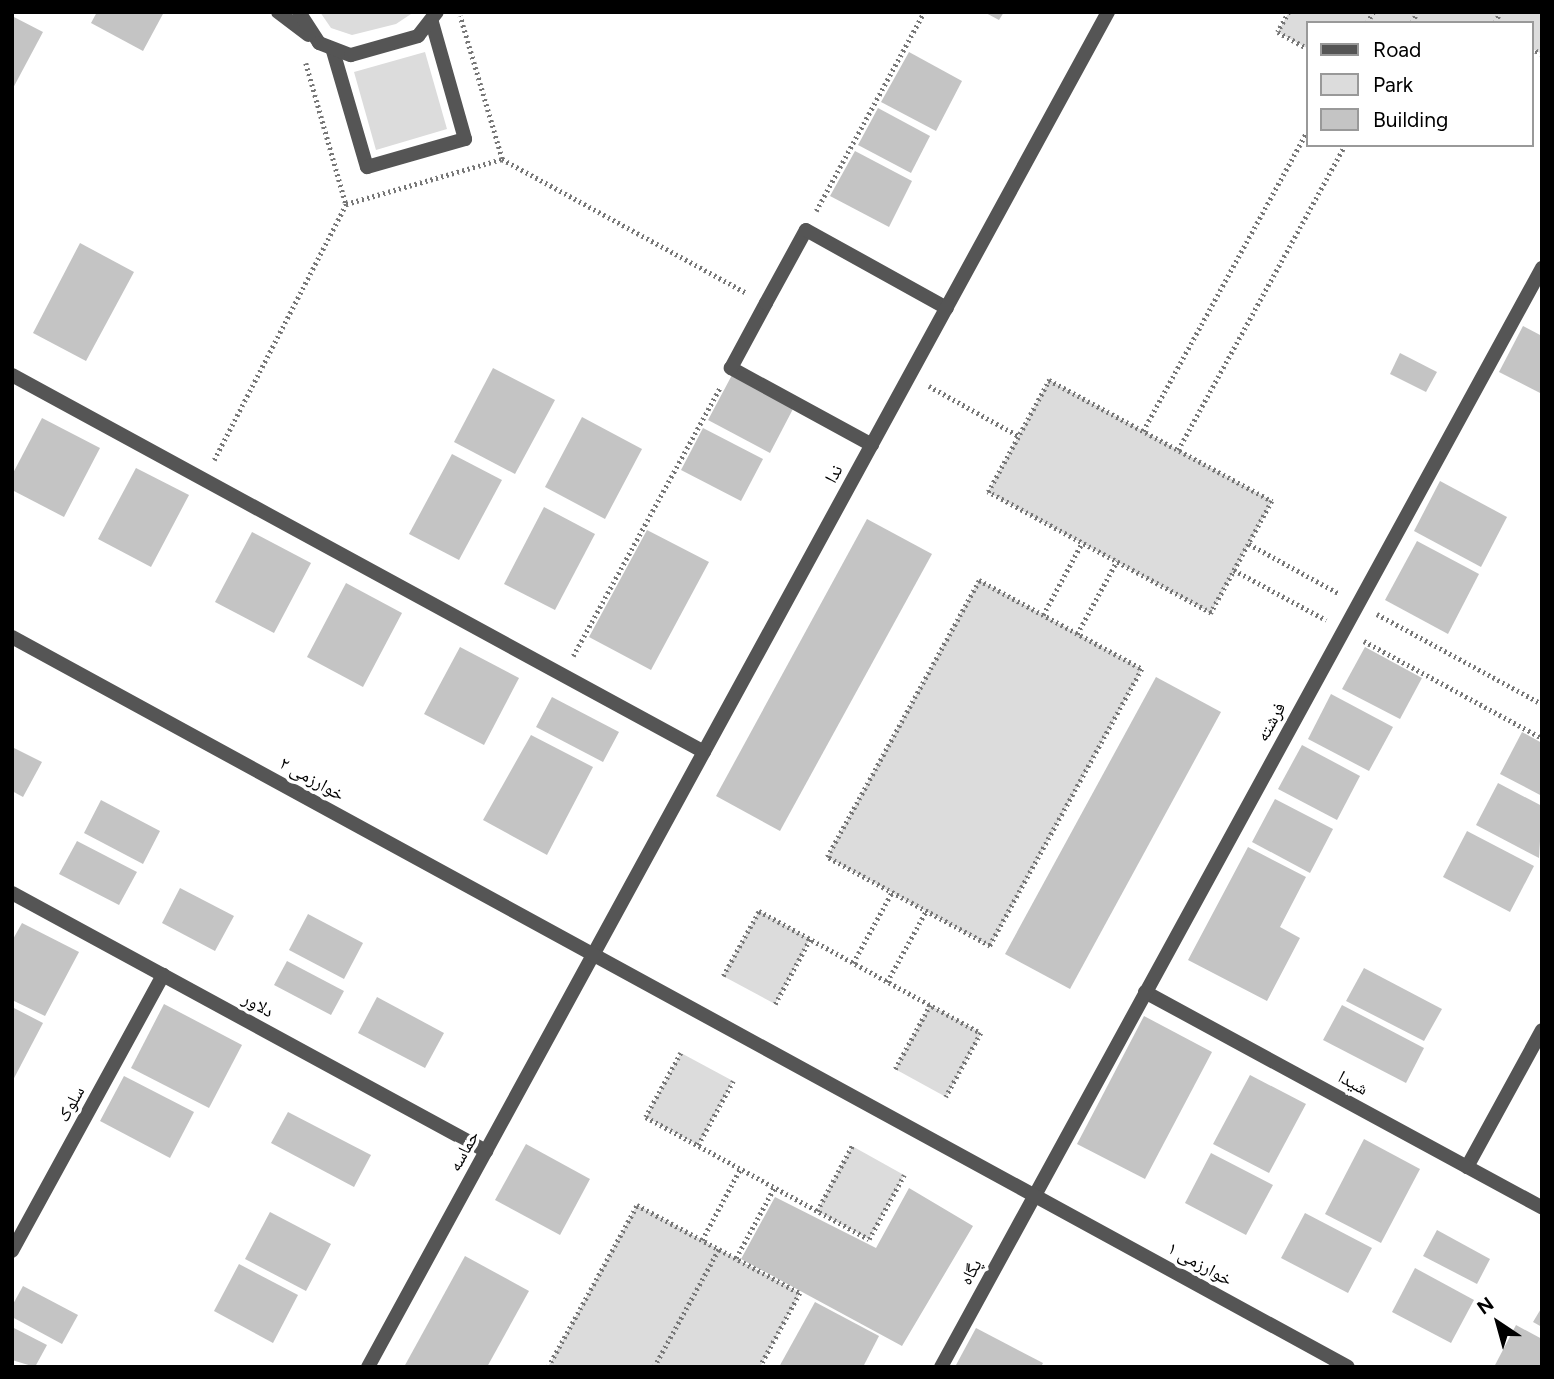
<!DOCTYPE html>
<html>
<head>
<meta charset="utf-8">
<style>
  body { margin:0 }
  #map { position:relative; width:1554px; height:1379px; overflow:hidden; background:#fff; font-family:Figtree,"Noto Naskh Arabic",sans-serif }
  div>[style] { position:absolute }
  .green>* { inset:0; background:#dcdcdc }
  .building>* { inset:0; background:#c4c4c4 }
  .path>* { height:4.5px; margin-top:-2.25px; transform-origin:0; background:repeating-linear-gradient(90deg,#777 0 2px,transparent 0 5.5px) }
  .service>* { height:14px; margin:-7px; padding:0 7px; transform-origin:7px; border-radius:7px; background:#555 }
  .minor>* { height:14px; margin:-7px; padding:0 7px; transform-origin:7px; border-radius:7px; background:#555 }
  .tertiary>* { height:14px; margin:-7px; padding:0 7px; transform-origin:7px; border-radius:7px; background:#555 }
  span { translate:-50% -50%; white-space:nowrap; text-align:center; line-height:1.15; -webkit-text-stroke:7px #fff; paint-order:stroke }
  .street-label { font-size:18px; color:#000 }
  .frame { position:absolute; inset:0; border:14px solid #000; pointer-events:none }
  .legend { position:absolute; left:1306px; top:21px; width:228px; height:126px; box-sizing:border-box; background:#fff; border:2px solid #999; margin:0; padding:9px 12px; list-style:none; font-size:21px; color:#000 }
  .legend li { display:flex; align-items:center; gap:14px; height:35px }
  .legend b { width:35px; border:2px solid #999 }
  .north { position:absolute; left:1463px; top:1288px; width:70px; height:70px; -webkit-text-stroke:5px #fff; paint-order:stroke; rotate:324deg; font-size:19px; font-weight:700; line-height:28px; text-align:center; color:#000 }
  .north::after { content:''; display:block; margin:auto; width:24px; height:32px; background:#000; clip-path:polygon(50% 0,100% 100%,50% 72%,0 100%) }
</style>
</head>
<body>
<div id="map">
  <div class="green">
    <div style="clip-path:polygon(320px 12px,414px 12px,396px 24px,352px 35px,331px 28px)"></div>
    <div style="clip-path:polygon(1289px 12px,1542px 12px,1542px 54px,1531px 48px,1531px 23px,1307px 23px,1307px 48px,1278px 32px)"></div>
    <div style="clip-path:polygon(425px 52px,447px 129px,376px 150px,354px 72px)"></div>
    <div style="clip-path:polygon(1049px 380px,1272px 501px,1211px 613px,988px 492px)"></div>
    <div style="clip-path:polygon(979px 580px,1142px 669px,990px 946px,827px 857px)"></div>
    <div style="clip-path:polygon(759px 911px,810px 939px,775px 1004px,723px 976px)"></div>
    <div style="clip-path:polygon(930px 1005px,981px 1033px,946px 1097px,895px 1069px)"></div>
    <div style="clip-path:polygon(681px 1053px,733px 1081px,698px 1145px,646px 1117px)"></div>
    <div style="clip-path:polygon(852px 1146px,904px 1175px,869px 1239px,817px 1211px)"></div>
    <div style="clip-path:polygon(637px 1205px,800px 1293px,760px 1367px,548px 1367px)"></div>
  </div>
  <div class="building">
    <div style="clip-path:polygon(97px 12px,164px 12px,143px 51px,91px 23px)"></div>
    <div style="clip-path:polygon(984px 12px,1004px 12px,999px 20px)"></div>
    <div style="clip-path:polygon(12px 16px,43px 32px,12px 90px)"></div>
    <div style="clip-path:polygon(909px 52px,962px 81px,936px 131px,881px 102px)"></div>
    <div style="clip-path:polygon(878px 108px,930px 136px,911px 173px,858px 145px)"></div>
    <div style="clip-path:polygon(855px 151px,912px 181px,889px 227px,830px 196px)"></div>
    <div style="clip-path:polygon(80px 243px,134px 272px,86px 361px,33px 333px)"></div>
    <div style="clip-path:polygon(1523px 326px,1542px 336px,1542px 394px,1499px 372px)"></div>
    <div style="clip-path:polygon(1400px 353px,1437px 372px,1426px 392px,1390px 374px)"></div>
    <div style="clip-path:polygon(493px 368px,555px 400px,515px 474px,454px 442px)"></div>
    <div style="clip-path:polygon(732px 375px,794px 407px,770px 453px,708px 420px)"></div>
    <div style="clip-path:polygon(582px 417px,642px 449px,605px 519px,545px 487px)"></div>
    <div style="clip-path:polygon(42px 418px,100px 448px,64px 517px,12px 490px,12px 475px)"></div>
    <div style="clip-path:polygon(703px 428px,763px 459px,741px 501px,681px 470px)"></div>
    <div style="clip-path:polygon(452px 454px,502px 480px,459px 560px,409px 534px)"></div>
    <div style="clip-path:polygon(136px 468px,189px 495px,151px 567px,98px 539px)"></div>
    <div style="clip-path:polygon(1440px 481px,1507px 517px,1481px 567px,1414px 531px)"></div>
    <div style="clip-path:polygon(544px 507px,595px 534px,555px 610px,504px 584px)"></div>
    <div style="clip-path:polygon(867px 519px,932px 554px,780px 831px,716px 796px)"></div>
    <div style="clip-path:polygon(647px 530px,709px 562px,651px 670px,589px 637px)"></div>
    <div style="clip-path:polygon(252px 532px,311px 563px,274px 633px,215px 602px)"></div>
    <div style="clip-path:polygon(1417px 541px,1479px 574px,1448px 634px,1385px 600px)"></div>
    <div style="clip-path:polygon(346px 583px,402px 613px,363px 687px,307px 657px)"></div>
    <div style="clip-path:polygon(460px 647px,519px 678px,484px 745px,424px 714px)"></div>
    <div style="clip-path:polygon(1365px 647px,1422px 678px,1400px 719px,1342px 689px)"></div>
    <div style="clip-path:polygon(1156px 677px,1221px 712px,1070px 989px,1005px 954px)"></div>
    <div style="clip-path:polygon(1331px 694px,1393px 727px,1369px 771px,1308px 739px)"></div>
    <div style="clip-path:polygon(552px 697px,619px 732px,603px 762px,536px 727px)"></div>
    <div style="clip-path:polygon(1522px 732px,1542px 743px,1542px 796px,1500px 774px)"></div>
    <div style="clip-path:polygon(531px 735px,593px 767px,547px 855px,483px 820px)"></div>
    <div style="clip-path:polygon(1302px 745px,1360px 776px,1337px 820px,1278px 789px)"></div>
    <div style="clip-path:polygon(12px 747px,42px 762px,23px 797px,12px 791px)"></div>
    <div style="clip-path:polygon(1498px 783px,1542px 806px,1539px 858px,1476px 825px)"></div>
    <div style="clip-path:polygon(1275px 799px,1333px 829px,1310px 873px,1252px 842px)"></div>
    <div style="clip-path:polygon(101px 800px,160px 831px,143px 864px,84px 833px)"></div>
    <div style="clip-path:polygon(1467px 831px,1534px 866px,1510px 912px,1443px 877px)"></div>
    <div style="clip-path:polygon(77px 841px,137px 872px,119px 905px,59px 874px)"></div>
    <div style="clip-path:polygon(1248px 847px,1306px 877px,1280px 927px,1300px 938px,1267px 1001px,1188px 960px)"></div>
    <div style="clip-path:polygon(180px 888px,234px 916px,215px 951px,162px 923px)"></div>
    <div style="clip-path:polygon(308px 914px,363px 943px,344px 979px,289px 950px)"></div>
    <div style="clip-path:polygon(22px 923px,79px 952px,45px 1016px,12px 1000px,12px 941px)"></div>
    <div style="clip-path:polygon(287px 961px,344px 991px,331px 1015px,274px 985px)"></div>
    <div style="clip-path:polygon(1364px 968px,1442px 1009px,1424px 1041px,1346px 1001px)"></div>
    <div style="clip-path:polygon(377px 997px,444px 1033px,425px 1068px,358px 1033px)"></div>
    <div style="clip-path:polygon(164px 1004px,242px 1045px,209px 1108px,131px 1068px)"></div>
    <div style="clip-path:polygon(1342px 1005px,1424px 1048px,1406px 1083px,1323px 1040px)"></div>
    <div style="clip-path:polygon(12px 1007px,43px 1023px,12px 1082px)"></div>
    <div style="clip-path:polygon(1144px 1016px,1212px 1052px,1145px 1179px,1077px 1144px)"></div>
    <div style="clip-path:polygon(1250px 1075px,1306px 1104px,1269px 1173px,1213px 1144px)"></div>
    <div style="clip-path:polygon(124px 1076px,194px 1112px,170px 1158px,100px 1121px)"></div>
    <div style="clip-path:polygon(288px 1112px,371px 1155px,354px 1187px,271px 1143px)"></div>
    <div style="clip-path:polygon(1364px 1139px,1420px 1169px,1381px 1243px,1325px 1214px)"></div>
    <div style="clip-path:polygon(526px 1144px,590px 1179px,560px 1235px,495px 1200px)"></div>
    <div style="clip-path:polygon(1211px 1153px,1273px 1185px,1246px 1235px,1185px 1203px)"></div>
    <div style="clip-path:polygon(909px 1188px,973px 1226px,902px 1346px,741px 1259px,775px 1197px,876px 1248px)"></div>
    <div style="clip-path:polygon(270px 1212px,331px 1244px,306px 1291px,245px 1259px)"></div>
    <div style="clip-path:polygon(1305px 1213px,1372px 1248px,1348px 1293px,1281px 1258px)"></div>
    <div style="clip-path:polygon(1437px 1230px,1490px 1259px,1477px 1284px,1423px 1256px)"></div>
    <div style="clip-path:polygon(465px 1256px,529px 1291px,487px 1367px,404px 1367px)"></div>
    <div style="clip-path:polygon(239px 1264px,298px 1295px,273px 1343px,214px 1311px)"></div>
    <div style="clip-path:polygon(1415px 1268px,1474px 1300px,1451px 1343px,1392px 1312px)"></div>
    <div style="clip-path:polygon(23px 1286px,78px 1315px,62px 1344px,12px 1317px,12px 1306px)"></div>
    <div style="clip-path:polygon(815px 1302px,879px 1336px,863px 1367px,779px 1367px)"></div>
    <div style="clip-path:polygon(1542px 1307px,1542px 1327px,1533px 1322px)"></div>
    <div style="clip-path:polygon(1516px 1325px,1542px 1339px,1542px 1367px,1494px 1367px)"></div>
    <div style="clip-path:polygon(12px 1327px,47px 1345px,35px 1367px,12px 1360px)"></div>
    <div style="clip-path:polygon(976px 1328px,1043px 1363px,1041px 1367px,956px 1365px)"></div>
  </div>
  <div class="path">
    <div style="left:1289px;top:12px;width:23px;rotate:119deg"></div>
    <div style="left:1278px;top:32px;width:33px;rotate:29deg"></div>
    <div style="left:1367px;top:23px;width:13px;rotate:-61deg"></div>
    <div style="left:1412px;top:23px;width:12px;rotate:-66deg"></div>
    <div style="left:1495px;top:23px;width:12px;rotate:-66deg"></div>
    <div style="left:1531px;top:48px;width:13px;rotate:29deg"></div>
    <div style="left:306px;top:63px;width:147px;rotate:74.2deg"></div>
    <div style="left:346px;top:204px;width:162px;rotate:-16.1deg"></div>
    <div style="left:502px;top:159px;width:149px;rotate:-106.4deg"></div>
    <div style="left:502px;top:159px;width:279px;rotate:28.7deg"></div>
    <div style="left:816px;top:211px;width:226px;rotate:-61.5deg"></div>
    <div style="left:1049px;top:380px;width:254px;rotate:28.5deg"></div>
    <div style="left:1272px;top:501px;width:128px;rotate:118.6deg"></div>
    <div style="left:1211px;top:613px;width:254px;rotate:-151.5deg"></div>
    <div style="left:988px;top:492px;width:128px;rotate:-61.4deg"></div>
    <div style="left:929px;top:386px;width:103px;rotate:29.1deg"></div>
    <div style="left:1143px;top:431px;width:341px;rotate:-61.3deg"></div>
    <div style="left:1178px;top:450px;width:348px;rotate:-61.3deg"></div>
    <div style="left:214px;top:460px;width:288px;rotate:-62.7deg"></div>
    <div style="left:1249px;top:544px;width:102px;rotate:28.8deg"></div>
    <div style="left:1234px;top:570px;width:105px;rotate:28.5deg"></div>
    <div style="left:979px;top:580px;width:186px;rotate:28.6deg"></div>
    <div style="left:1142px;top:669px;width:316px;rotate:118.8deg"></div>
    <div style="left:990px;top:946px;width:186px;rotate:-151.4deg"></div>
    <div style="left:827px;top:857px;width:316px;rotate:-61.2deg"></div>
    <div style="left:1377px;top:614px;width:188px;rotate:28.6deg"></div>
    <div style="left:1043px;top:615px;width:82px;rotate:-61.6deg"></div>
    <div style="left:1077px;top:634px;width:83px;rotate:-61.3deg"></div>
    <div style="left:1364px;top:641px;width:203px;rotate:28.6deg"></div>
    <div style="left:573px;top:656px;width:307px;rotate:-61.3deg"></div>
    <div style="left:853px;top:963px;width:81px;rotate:-61.2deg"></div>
    <div style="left:723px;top:976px;width:74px;rotate:-61deg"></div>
    <div style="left:759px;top:911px;width:253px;rotate:28.8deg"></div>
    <div style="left:981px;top:1033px;width:73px;rotate:118.7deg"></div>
    <div style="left:887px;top:982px;width:81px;rotate:-61.2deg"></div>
    <div style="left:775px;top:1004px;width:74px;rotate:-61.7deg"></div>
    <div style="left:681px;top:1053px;width:73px;rotate:118.7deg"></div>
    <div style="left:646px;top:1117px;width:254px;rotate:28.7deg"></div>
    <div style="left:869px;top:1239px;width:73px;rotate:-61.3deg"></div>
    <div style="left:895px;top:1069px;width:73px;rotate:-61.3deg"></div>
    <div style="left:698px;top:1145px;width:73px;rotate:-61.3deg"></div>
    <div style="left:817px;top:1211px;width:74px;rotate:-61.7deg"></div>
    <div style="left:702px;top:1240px;width:81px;rotate:-61.8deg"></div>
    <div style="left:736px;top:1258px;width:80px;rotate:-61.5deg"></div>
    <div style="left:548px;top:1367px;width:185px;rotate:-61.2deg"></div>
    <div style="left:637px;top:1205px;width:185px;rotate:28.4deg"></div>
    <div style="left:800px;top:1293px;width:84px;rotate:118.4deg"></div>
    <div style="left:654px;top:1367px;width:135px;rotate:-61.2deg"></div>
  </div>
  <div class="service">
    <div style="left:333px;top:51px;width:121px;rotate:73.7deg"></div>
    <div style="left:367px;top:167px;width:102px;rotate:-15.9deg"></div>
    <div style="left:465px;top:139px;width:122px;rotate:-105.8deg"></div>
    <div style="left:872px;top:445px;width:161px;rotate:-151.4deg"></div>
    <div style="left:731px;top:368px;width:74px;rotate:-61.7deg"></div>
    <div style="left:766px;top:303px;width:83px;rotate:-61.3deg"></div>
    <div style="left:806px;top:230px;width:161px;rotate:29deg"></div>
    <div style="left:1467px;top:1167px;width:156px;rotate:-61.3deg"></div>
    <div style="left:12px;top:1251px;width:315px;rotate:-61.3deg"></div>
  </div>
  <div class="minor">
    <div style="left:278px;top:12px;width:38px;rotate:37deg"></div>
    <div style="left:299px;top:12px;width:37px;rotate:57deg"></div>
    <div style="left:319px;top:43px;width:34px;rotate:21deg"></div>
    <div style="left:351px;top:55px;width:70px;rotate:-15.8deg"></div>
    <div style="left:418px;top:36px;width:31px;rotate:-52deg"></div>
    <div style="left:12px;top:375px;width:788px;rotate:28.58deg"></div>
    <div style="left:12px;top:893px;width:540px;rotate:28.56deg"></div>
    <div style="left:1145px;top:992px;width:452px;rotate:28.5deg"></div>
    <div style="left:368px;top:1367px;width:1544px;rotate:-61.36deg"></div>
    <div style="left:941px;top:1367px;width:1253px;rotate:-61.33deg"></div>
  </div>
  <div class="tertiary">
    <div style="left:12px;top:637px;width:1522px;rotate:28.65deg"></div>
  </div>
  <div class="street-label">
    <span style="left:834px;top:474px;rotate:-61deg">ندا</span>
    <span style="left:1271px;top:722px;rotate:-61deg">فرشته</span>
    <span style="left:312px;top:779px;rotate:29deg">خوارزمی ۲</span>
    <span style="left:258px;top:1005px;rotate:29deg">دلاور</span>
    <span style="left:1353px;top:1083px;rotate:29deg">شیدا</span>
    <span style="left:71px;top:1104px;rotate:-61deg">سلوک</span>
    <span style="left:464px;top:1151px;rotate:-61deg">حماسه</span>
    <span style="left:1200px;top:1264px;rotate:29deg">خوارزمی ۱</span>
    <span style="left:971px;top:1272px;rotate:-61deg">پگاه</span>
  </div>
  <div class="frame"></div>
  <ul class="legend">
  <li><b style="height:9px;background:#555"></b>Road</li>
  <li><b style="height:19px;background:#dcdcdc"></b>Park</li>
  <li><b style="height:19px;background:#c4c4c4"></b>Building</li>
  </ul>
  <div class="north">N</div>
</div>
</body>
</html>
